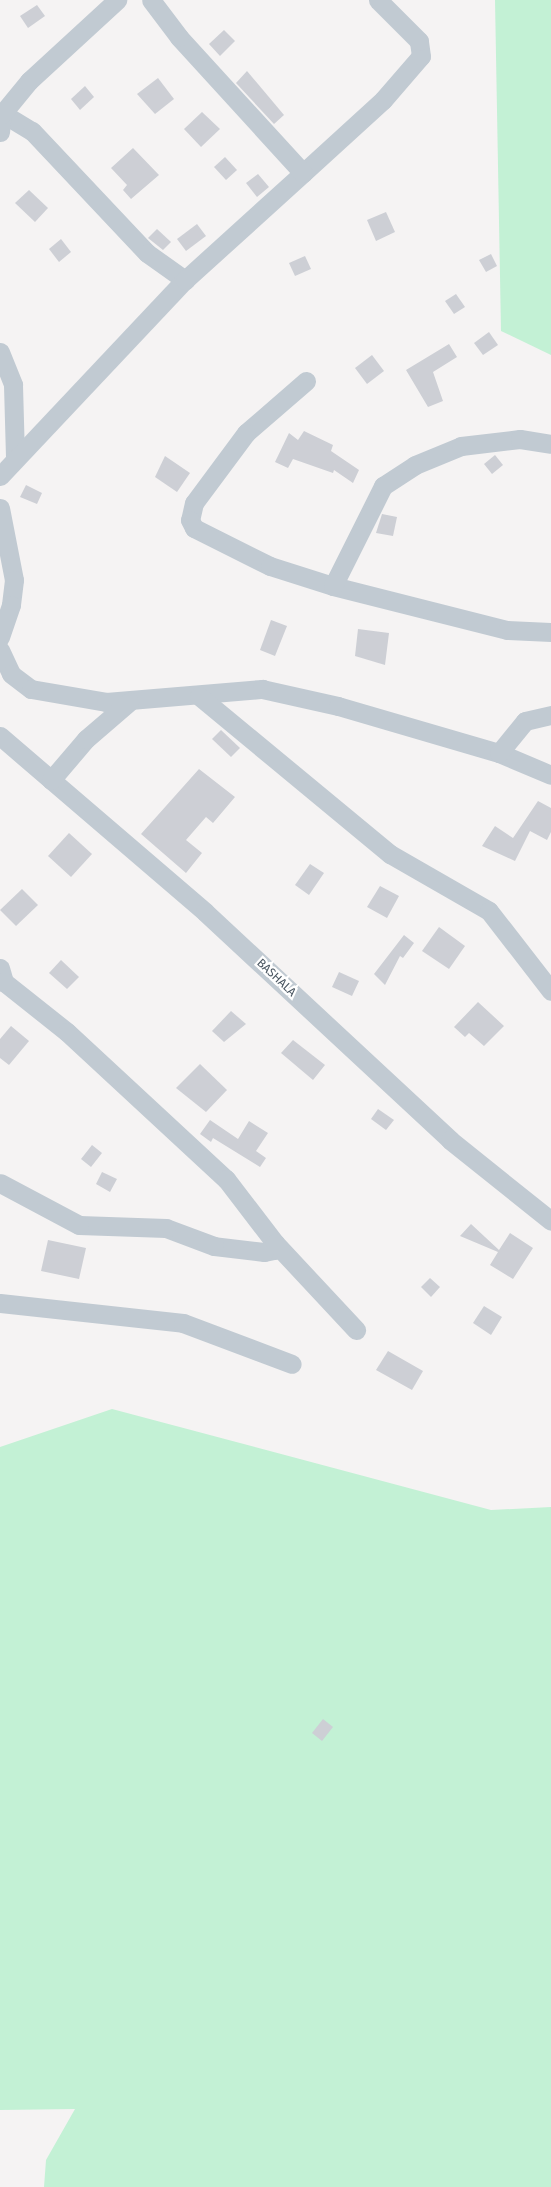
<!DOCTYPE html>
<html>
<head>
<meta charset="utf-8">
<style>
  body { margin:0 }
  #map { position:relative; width:551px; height:2187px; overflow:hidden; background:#f5f3f3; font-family:"Fira Sans",sans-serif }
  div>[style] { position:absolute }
  .green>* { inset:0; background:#c3f1d5 }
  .building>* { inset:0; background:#cdcfd5 }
  .street>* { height:19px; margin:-9.5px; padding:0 9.5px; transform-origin:9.5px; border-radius:9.5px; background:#c1cad2 }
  span { translate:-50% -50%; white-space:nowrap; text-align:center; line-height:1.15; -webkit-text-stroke:4.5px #fff; paint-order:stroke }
  .street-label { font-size:12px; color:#4a5661 }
</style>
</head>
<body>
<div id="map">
  <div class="green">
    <div style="clip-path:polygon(495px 0,551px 0,551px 355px,501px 331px)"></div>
    <div style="clip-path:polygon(112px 1409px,491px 1510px,551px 1507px,551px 2187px,44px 2187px,46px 2160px,75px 2109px,0 2110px,0 1447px)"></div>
  </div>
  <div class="building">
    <div style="clip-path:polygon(37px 5px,45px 16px,28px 28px,20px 16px)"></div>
    <div style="clip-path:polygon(224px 30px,235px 41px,220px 56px,209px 44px)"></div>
    <div style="clip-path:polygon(247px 71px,284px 115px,274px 124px,236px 83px)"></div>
    <div style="clip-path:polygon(158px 78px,174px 99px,155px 114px,137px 94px)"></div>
    <div style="clip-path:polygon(85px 86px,94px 97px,80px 110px,71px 99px)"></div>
    <div style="clip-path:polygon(202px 112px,220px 129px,201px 147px,184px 129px)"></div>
    <div style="clip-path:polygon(133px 148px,159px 175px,131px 199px,123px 190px,127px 185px,111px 168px)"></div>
    <div style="clip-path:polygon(225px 157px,237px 170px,226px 180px,214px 167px)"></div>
    <div style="clip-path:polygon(258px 174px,269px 187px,257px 197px,246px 183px)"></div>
    <div style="clip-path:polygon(29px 190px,48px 208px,35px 222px,15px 203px)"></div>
    <div style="clip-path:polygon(386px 212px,395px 232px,376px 241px,367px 220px)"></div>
    <div style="clip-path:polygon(197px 224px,206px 236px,186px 251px,177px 239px)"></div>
    <div style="clip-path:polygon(157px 229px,171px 242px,163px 250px,148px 238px)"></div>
    <div style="clip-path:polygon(61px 239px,71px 252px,59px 262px,49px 249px)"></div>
    <div style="clip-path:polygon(491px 254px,497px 266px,486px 272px,479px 260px)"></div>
    <div style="clip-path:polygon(305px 256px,311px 269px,295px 276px,289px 263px)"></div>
    <div style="clip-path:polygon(456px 294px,465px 307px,454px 314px,445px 301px)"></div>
    <div style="clip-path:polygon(489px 332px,498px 345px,483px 355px,474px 343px)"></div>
    <div style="clip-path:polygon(449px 344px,457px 357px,433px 372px,443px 401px,428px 407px,406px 370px)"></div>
    <div style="clip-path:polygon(372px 355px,384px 371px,367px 384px,355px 368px)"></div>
    <div style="clip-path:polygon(304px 431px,333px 445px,331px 451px,359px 470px,353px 483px,334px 470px,333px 473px,293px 459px,288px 468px,275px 462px,289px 433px,298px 440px)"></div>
    <div style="clip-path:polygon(495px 455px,503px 465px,492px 474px,484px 464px)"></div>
    <div style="clip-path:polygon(165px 456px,190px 473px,177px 492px,155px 477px)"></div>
    <div style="clip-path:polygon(26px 485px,42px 493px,37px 504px,20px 497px)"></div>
    <div style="clip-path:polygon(382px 514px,397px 517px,393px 536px,376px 533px)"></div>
    <div style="clip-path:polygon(271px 620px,287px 626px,275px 656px,260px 650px)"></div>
    <div style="clip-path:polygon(358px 629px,389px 633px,385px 665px,355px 656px)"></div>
    <div style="clip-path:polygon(221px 730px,240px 748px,231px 757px,212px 739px)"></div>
    <div style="clip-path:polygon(199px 769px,235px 797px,213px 823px,206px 817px,186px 840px,202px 853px,186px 873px,141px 834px)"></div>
    <div style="clip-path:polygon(538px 801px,551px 808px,551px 832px,547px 840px,530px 831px,515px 861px,482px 846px,495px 826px,513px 838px)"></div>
    <div style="clip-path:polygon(69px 833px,92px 854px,71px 877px,48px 856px)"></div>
    <div style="clip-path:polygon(310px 864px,324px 873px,309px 895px,295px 885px)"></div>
    <div style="clip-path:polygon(380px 886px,399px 896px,387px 918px,367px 907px)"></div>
    <div style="clip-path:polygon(22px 889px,38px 905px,16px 926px,0 910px)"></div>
    <div style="clip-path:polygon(439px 927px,465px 946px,449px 969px,422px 951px)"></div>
    <div style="clip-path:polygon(404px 935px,414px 943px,403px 958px,400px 956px,385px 985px,374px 974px)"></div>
    <div style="clip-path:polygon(61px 960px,79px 977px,67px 989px,49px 973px)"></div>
    <div style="clip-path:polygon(339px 972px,359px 981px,352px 996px,332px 987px)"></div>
    <div style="clip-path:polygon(478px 1002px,504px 1026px,484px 1046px,469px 1033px,465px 1037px,454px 1027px)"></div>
    <div style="clip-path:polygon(231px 1011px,246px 1024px,224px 1042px,212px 1031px)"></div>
    <div style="clip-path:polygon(11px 1026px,29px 1041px,9px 1065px,0 1058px,0 1039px)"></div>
    <div style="clip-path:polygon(293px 1040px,325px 1065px,313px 1080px,281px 1053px)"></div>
    <div style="clip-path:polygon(200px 1064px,227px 1090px,206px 1112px,176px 1088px)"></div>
    <div style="clip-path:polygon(378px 1109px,394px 1120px,386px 1130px,371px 1119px)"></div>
    <div style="clip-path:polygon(210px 1120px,238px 1139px,249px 1121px,268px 1133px,256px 1151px,266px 1158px,260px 1167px,213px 1138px,211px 1142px,200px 1134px)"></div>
    <div style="clip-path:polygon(92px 1145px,102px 1153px,91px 1167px,81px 1159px)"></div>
    <div style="clip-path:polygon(102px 1172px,117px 1179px,110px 1192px,96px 1184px)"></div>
    <div style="clip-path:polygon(471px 1224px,499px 1250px,510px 1233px,533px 1248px,513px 1279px,490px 1265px,498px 1252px,460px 1236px)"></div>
    <div style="clip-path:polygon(48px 1240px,86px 1248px,79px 1279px,41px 1271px)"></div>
    <div style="clip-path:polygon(430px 1278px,440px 1287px,431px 1297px,421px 1287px)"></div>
    <div style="clip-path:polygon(484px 1306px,502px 1317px,491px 1335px,473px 1323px)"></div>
    <div style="clip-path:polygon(388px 1351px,423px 1371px,412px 1390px,376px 1370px)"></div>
    <div style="clip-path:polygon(323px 1719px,333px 1727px,322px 1741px,312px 1733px)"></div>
  </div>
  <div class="street">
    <div style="left:0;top:112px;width:37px;rotate:31deg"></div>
    <div style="left:32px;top:131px;width:168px;rotate:46.7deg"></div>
    <div style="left:147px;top:253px;width:47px;rotate:35.4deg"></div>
    <div style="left:0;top:132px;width:18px;rotate:-84deg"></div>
    <div style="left:2px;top:114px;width:43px;rotate:-50.7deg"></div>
    <div style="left:29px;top:81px;width:120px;rotate:-42.6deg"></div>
    <div style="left:303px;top:173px;width:108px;rotate:-42.4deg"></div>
    <div style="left:383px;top:100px;width:58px;rotate:-49.2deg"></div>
    <div style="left:421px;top:56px;width:15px;rotate:-98deg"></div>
    <div style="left:419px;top:41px;width:58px;rotate:-135deg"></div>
    <div style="left:0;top:352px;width:35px;rotate:68deg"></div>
    <div style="left:13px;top:385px;width:73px;rotate:88.4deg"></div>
    <div style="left:306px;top:381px;width:79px;rotate:139.1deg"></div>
    <div style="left:246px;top:433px;width:87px;rotate:126.6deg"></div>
    <div style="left:194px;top:503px;width:17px;rotate:103deg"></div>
    <div style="left:190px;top:520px;width:9px;rotate:63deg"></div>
    <div style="left:194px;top:528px;width:85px;rotate:26.6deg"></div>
    <div style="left:270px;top:566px;width:66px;rotate:17.6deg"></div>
    <div style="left:333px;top:586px;width:179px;rotate:14.2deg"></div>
    <div style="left:507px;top:630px;width:44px;rotate:2.6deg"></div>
    <div style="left:0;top:476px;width:270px;rotate:-46.7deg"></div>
    <div style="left:185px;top:280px;width:159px;rotate:-42.2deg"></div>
    <div style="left:303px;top:173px;width:184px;rotate:-132.4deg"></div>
    <div style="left:179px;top:37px;width:46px;rotate:-127.1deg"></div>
    <div style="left:0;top:508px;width:73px;rotate:79deg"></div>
    <div style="left:14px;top:580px;width:25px;rotate:97deg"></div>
    <div style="left:11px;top:605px;width:34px;rotate:109deg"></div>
    <div style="left:333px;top:586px;width:112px;rotate:-63.4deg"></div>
    <div style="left:383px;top:486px;width:38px;rotate:-33deg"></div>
    <div style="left:415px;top:465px;width:50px;rotate:-22.4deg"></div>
    <div style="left:461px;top:446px;width:59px;rotate:-6.8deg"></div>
    <div style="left:520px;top:439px;width:31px;rotate:9deg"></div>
    <div style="left:0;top:650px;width:26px;rotate:65deg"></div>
    <div style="left:11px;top:674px;width:25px;rotate:37deg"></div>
    <div style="left:31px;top:689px;width:76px;rotate:9.8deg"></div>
    <div style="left:106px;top:702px;width:157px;rotate:-4.8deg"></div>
    <div style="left:262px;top:689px;width:78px;rotate:12.6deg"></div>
    <div style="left:338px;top:706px;width:168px;rotate:16.3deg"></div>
    <div style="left:499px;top:753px;width:56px;rotate:22.9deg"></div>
    <div style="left:199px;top:696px;width:248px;rotate:39.6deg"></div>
    <div style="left:390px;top:854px;width:114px;rotate:29.9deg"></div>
    <div style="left:489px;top:911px;width:101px;rotate:52.2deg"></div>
    <div style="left:0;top:736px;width:270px;rotate:40.6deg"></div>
    <div style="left:205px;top:912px;width:335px;rotate:42.9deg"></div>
    <div style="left:450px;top:1140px;width:129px;rotate:38.7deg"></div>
    <div style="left:499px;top:753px;width:41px;rotate:-50.9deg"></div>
    <div style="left:525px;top:721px;width:27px;rotate:-13deg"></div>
    <div style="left:51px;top:780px;width:54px;rotate:-49.5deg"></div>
    <div style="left:86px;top:739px;width:57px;rotate:-40.7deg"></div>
    <div style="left:0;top:968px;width:15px;rotate:74deg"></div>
    <div style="left:4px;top:982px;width:80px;rotate:38.4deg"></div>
    <div style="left:67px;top:1032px;width:217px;rotate:42.8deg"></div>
    <div style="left:226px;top:1179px;width:81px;rotate:52.6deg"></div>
    <div style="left:275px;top:1243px;width:7px;rotate:98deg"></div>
    <div style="left:274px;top:1250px;width:10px;rotate:169deg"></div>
    <div style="left:264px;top:1252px;width:50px;rotate:-173.2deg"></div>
    <div style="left:214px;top:1246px;width:51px;rotate:-159.4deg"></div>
    <div style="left:166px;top:1228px;width:87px;rotate:-178deg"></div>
    <div style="left:79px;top:1225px;width:89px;rotate:-152deg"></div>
    <div style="left:275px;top:1243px;width:119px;rotate:47deg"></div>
    <div style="left:0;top:1303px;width:184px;rotate:6.2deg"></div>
    <div style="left:183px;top:1323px;width:116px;rotate:20.6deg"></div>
  </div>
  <div class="street-label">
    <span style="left:276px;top:978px;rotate:43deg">BASHALA</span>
  </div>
</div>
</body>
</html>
